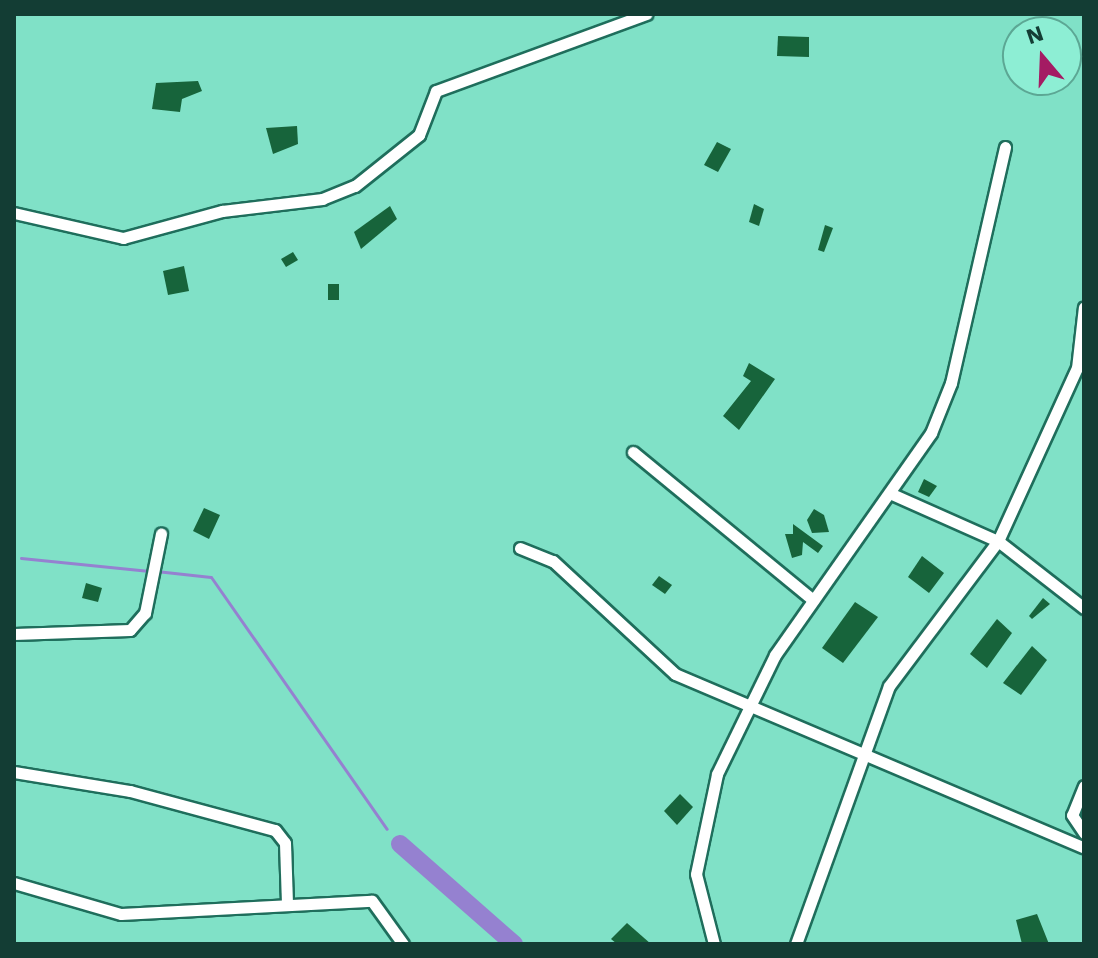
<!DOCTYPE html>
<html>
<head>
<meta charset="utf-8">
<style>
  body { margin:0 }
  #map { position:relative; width:1098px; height:958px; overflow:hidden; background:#80e1c7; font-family:"Work Sans",sans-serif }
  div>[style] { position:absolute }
  .stream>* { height:3px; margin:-1.5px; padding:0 1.5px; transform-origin:1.5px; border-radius:1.5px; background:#9581d0 }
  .river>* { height:18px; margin:-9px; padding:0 9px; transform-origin:9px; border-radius:9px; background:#9581d0 }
  .building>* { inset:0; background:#17643b }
  .roads { filter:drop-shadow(2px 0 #1f6e5c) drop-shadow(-2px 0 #1f6e5c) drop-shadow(0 2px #1f6e5c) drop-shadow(0 -2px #1f6e5c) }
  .street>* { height:11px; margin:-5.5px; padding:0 5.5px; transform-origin:5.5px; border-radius:5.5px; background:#fff }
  span { translate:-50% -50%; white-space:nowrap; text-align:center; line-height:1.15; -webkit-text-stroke:8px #8deed4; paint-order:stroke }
  .frame { position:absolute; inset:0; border:16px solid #133d34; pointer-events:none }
  .north { position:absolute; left:1002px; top:16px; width:80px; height:80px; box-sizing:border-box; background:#8deed4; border:2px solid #5ca794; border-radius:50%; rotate:341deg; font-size:22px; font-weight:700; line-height:32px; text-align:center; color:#133d34 }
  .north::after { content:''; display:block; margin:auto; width:28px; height:36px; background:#a41b63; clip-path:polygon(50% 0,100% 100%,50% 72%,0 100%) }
</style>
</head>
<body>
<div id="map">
  <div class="stream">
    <div style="left:21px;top:558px;width:129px;rotate:5.8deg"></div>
    <div style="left:156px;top:571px;width:55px;rotate:6.2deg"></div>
    <div style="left:211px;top:577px;width:307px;rotate:55.1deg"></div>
  </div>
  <div class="river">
    <div style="left:400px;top:844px;width:152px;rotate:41.3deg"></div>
  </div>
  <div class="building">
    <div style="clip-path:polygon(778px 36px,809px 37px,809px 57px,777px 56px)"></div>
    <div style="clip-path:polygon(198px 81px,202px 91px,182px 99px,180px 112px,152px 109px,156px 83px)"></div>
    <div style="clip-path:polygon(297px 126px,298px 144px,273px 154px,266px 128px)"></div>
    <div style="clip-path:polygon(717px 142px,731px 149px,718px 172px,704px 165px)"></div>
    <div style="clip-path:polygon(754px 204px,764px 209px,759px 226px,749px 222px)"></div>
    <div style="clip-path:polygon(390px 206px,397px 219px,361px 249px,354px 232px)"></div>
    <div style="clip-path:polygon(825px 225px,833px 228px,824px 252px,818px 250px)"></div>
    <div style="clip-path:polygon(293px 252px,298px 260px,286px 267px,281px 259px)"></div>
    <div style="clip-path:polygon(184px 266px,189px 291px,168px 295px,163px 271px)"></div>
    <div style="clip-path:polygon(328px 284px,339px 284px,339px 300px,328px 300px)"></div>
    <div style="clip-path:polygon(749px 363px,775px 379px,739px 430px,723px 416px,751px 381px,743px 376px)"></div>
    <div style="clip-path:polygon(924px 479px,937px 486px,929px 497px,918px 492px)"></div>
    <div style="clip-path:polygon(204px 508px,220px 515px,209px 539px,193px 531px)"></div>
    <div style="clip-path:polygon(814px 509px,824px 515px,829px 532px,812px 533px,807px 520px)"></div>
    <div style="clip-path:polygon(793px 524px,823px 546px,818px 553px,803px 542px,802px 555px,792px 558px,785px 534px,793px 534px)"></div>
    <div style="clip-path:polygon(922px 556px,944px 573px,929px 593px,908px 577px)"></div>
    <div style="clip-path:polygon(659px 576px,672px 585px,665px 594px,652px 585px)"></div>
    <div style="clip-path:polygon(86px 583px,102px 588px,98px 602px,82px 598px)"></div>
    <div style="clip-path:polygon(1043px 598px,1050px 604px,1032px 619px,1029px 616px)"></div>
    <div style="clip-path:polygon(855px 602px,878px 617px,843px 663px,822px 648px)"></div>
    <div style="clip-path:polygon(997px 619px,1012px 633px,987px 668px,970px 654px)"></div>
    <div style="clip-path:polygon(1032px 646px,1047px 660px,1021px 695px,1003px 683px)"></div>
    <div style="clip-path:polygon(680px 794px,693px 807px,677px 825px,664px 811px)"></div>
    <div style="clip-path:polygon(1037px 914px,1049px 944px,1022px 944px,1016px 920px)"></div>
    <div style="clip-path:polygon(627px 923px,651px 944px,617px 944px,611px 939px)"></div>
  </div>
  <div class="roads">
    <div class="street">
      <div style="left:14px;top:213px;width:112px;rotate:12.9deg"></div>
      <div style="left:123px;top:238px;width:103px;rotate:-15.3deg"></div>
      <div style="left:222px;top:211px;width:101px;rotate:-6.8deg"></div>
      <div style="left:322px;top:199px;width:35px;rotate:-22deg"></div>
      <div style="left:355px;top:186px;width:82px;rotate:-38.6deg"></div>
      <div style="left:419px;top:135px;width:47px;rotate:-68.9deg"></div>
      <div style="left:436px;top:91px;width:224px;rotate:-20.1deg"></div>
      <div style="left:633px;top:452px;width:233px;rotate:39.4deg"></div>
      <div style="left:894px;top:495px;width:114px;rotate:23.9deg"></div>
      <div style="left:998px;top:541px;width:109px;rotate:37.9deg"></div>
      <div style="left:520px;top:548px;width:35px;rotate:22deg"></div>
      <div style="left:553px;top:561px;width:166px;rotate:42.8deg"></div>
      <div style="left:675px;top:674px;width:444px;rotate:23deg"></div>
      <div style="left:14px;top:634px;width:116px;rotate:-2deg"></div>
      <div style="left:130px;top:630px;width:23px;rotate:-49deg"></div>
      <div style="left:145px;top:613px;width:81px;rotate:-78.6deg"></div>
      <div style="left:14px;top:772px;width:118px;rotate:9.3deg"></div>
      <div style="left:130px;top:791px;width:150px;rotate:15.1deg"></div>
      <div style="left:275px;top:830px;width:16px;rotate:52deg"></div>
      <div style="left:285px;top:843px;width:61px;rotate:88.1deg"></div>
      <div style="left:1084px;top:786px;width:31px;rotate:112deg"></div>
      <div style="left:1072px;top:815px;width:22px;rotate:56deg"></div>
      <div style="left:14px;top:883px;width:111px;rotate:16.2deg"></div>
      <div style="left:121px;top:914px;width:251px;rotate:-3deg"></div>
      <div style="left:372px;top:901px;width:53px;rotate:54.2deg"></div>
      <div style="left:714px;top:944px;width:72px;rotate:-104.4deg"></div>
      <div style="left:696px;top:874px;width:102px;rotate:-78.1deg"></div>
      <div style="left:717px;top:774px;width:132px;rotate:-64deg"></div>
      <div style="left:775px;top:655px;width:271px;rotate:-54.9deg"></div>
      <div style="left:931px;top:433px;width:54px;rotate:-68.2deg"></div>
      <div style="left:951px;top:383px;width:242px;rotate:-77.1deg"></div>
      <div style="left:796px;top:944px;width:274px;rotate:-70.2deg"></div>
      <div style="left:889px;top:686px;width:181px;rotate:-53.1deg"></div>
      <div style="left:998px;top:541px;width:190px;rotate:-65.5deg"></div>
      <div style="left:1077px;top:368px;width:61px;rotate:-83.5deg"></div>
    </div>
  </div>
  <div class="frame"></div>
  <div class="north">N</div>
</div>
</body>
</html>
